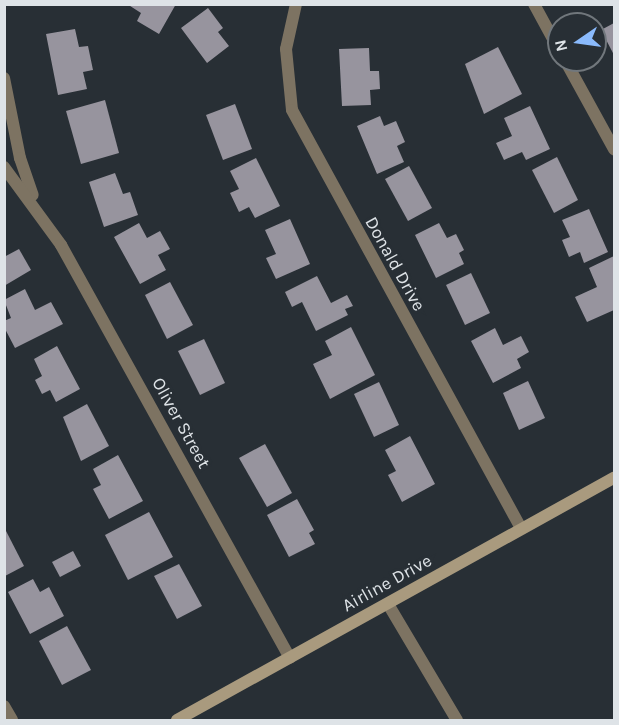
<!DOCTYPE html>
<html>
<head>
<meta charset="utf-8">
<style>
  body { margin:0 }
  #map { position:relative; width:619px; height:725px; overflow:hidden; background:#282f35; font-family:Karla,sans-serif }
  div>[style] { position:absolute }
  .building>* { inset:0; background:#97949e }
  .minor>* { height:12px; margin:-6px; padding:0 6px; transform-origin:6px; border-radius:6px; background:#7d7362 }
  .secondary>* { height:12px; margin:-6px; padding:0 6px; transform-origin:6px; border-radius:6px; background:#a99a7e }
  span { translate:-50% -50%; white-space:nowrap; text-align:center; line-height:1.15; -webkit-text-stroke:6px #282f35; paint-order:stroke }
  .street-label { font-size:18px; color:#dee3e7 }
  .frame { position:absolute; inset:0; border:6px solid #dee3e7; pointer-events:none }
  .north { position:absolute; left:547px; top:12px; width:60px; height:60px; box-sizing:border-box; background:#282f35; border:2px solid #71777c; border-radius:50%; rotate:257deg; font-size:16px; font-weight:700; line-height:24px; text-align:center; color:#dee3e7 }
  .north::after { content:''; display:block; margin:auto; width:21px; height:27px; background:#8abafc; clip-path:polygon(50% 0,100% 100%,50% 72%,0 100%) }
</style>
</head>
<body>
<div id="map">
  <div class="building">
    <div style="clip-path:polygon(127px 4px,176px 4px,159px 34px,137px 21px,141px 13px)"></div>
    <div style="clip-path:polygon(208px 8px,223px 28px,218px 32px,229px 46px,207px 63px,181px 28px)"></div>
    <div style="clip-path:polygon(614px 23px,614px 55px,601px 30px)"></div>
    <div style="clip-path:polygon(75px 29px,79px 47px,88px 46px,93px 70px,83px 72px,87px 89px,58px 95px,46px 34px)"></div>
    <div style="clip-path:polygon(498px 47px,522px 94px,484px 114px,465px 64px)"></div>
    <div style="clip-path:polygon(369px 48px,370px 71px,379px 71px,380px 89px,370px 90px,371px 105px,342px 106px,339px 49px)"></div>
    <div style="clip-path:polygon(105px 100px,119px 153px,81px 164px,66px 111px)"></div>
    <div style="clip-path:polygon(235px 104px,252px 149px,223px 160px,206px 115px)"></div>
    <div style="clip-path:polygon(530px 106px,550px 149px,526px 160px,522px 152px,504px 160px,496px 143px,512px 136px,504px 118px)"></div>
    <div style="clip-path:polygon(380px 116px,384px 126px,396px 121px,405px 142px,397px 146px,404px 162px,377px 174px,357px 126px)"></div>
    <div style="clip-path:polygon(557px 157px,578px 200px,554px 213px,532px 170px)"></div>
    <div style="clip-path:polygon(256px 158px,280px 206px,255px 218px,249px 207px,239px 212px,230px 193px,239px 189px,230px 171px)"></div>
    <div style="clip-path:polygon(409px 166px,432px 208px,408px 221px,385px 179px)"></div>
    <div style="clip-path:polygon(115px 173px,123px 194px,130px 192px,138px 215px,104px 227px,89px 182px)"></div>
    <div style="clip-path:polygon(589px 209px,608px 252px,584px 263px,580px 252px,569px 257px,562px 240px,570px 237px,562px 220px)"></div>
    <div style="clip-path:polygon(290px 219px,310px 264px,276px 279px,266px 258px,276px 254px,265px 230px)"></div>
    <div style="clip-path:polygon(139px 223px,147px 238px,160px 231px,170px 249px,158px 255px,166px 270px,140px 284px,114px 237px)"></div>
    <div style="clip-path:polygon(439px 223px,447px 238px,456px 234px,464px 250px,459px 253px,464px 264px,436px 278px,415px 235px)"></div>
    <div style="clip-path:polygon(19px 249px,31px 270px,4px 286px,4px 257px)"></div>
    <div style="clip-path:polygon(614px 256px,614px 310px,587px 322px,575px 297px,597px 287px,589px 268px)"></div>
    <div style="clip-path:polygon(471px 273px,490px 313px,465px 325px,446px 285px)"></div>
    <div style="clip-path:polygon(317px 276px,331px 303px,347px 295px,353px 306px,345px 309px,348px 315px,316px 331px,302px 302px,292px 307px,285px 292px)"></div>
    <div style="clip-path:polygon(170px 282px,193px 325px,167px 339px,145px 295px)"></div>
    <div style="clip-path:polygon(25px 289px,35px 310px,51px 302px,63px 324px,15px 348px,4px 327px,4px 321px,11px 318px,4px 300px)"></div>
    <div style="clip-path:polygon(351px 327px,375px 375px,330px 399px,313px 364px,332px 355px,325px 341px)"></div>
    <div style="clip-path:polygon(495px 328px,503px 345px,521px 336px,529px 352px,517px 359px,521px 368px,493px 383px,471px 341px)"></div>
    <div style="clip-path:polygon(204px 339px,225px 383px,200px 395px,178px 351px)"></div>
    <div style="clip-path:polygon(57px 346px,80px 389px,56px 402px,50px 390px,42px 394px,35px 380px,42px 376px,34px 359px)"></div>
    <div style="clip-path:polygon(528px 381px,545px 418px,519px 430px,503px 393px)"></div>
    <div style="clip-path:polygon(379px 382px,399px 425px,374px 437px,354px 394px)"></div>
    <div style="clip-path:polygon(87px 404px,109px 446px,81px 461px,63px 417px)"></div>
    <div style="clip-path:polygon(410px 436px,435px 484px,402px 502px,388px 475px,396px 471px,385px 450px)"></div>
    <div style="clip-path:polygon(265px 444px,292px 493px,267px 507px,239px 458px)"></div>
    <div style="clip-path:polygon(118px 455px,143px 501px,109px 519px,93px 489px,101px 485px,93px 469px)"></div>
    <div style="clip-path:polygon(297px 499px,314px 530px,309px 533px,315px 544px,289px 557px,267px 515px)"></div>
    <div style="clip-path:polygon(149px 512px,173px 557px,128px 580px,105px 535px)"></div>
    <div style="clip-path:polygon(5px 529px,24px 566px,5px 576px)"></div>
    <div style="clip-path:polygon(73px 551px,81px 566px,60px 577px,52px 562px)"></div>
    <div style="clip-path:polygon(179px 564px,202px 606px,177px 619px,154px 576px)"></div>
    <div style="clip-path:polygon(33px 579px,40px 592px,49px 587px,64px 616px,30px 634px,8px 592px)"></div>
    <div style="clip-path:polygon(67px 626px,91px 670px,62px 685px,39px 641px)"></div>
  </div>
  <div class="minor">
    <div style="left:296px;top:4px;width:46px;rotate:102.5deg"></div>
    <div style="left:286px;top:49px;width:61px;rotate:84.4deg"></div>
    <div style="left:292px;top:110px;width:477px;rotate:61.3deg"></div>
    <div style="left:534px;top:4px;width:52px;rotate:61.5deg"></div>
    <div style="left:565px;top:60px;width:102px;rotate:61.2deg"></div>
    <div style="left:4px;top:78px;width:82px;rotate:78.7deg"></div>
    <div style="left:20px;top:158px;width:39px;rotate:71deg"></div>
    <div style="left:4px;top:167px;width:97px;rotate:53.8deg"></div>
    <div style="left:61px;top:245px;width:472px;rotate:61deg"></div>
    <div style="left:388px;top:604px;width:135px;rotate:59.3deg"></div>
    <div style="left:4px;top:706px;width:16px;rotate:60deg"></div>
  </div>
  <div class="secondary">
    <div style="left:177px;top:720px;width:500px;rotate:-29deg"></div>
  </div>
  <div class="street-label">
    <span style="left:395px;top:264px;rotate:61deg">Donald Drive</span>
    <span style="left:181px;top:423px;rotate:61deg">Oliver Street</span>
    <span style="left:387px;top:583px;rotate:-29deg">Airline Drive</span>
  </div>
  <div class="frame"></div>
  <div class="north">N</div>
</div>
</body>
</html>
